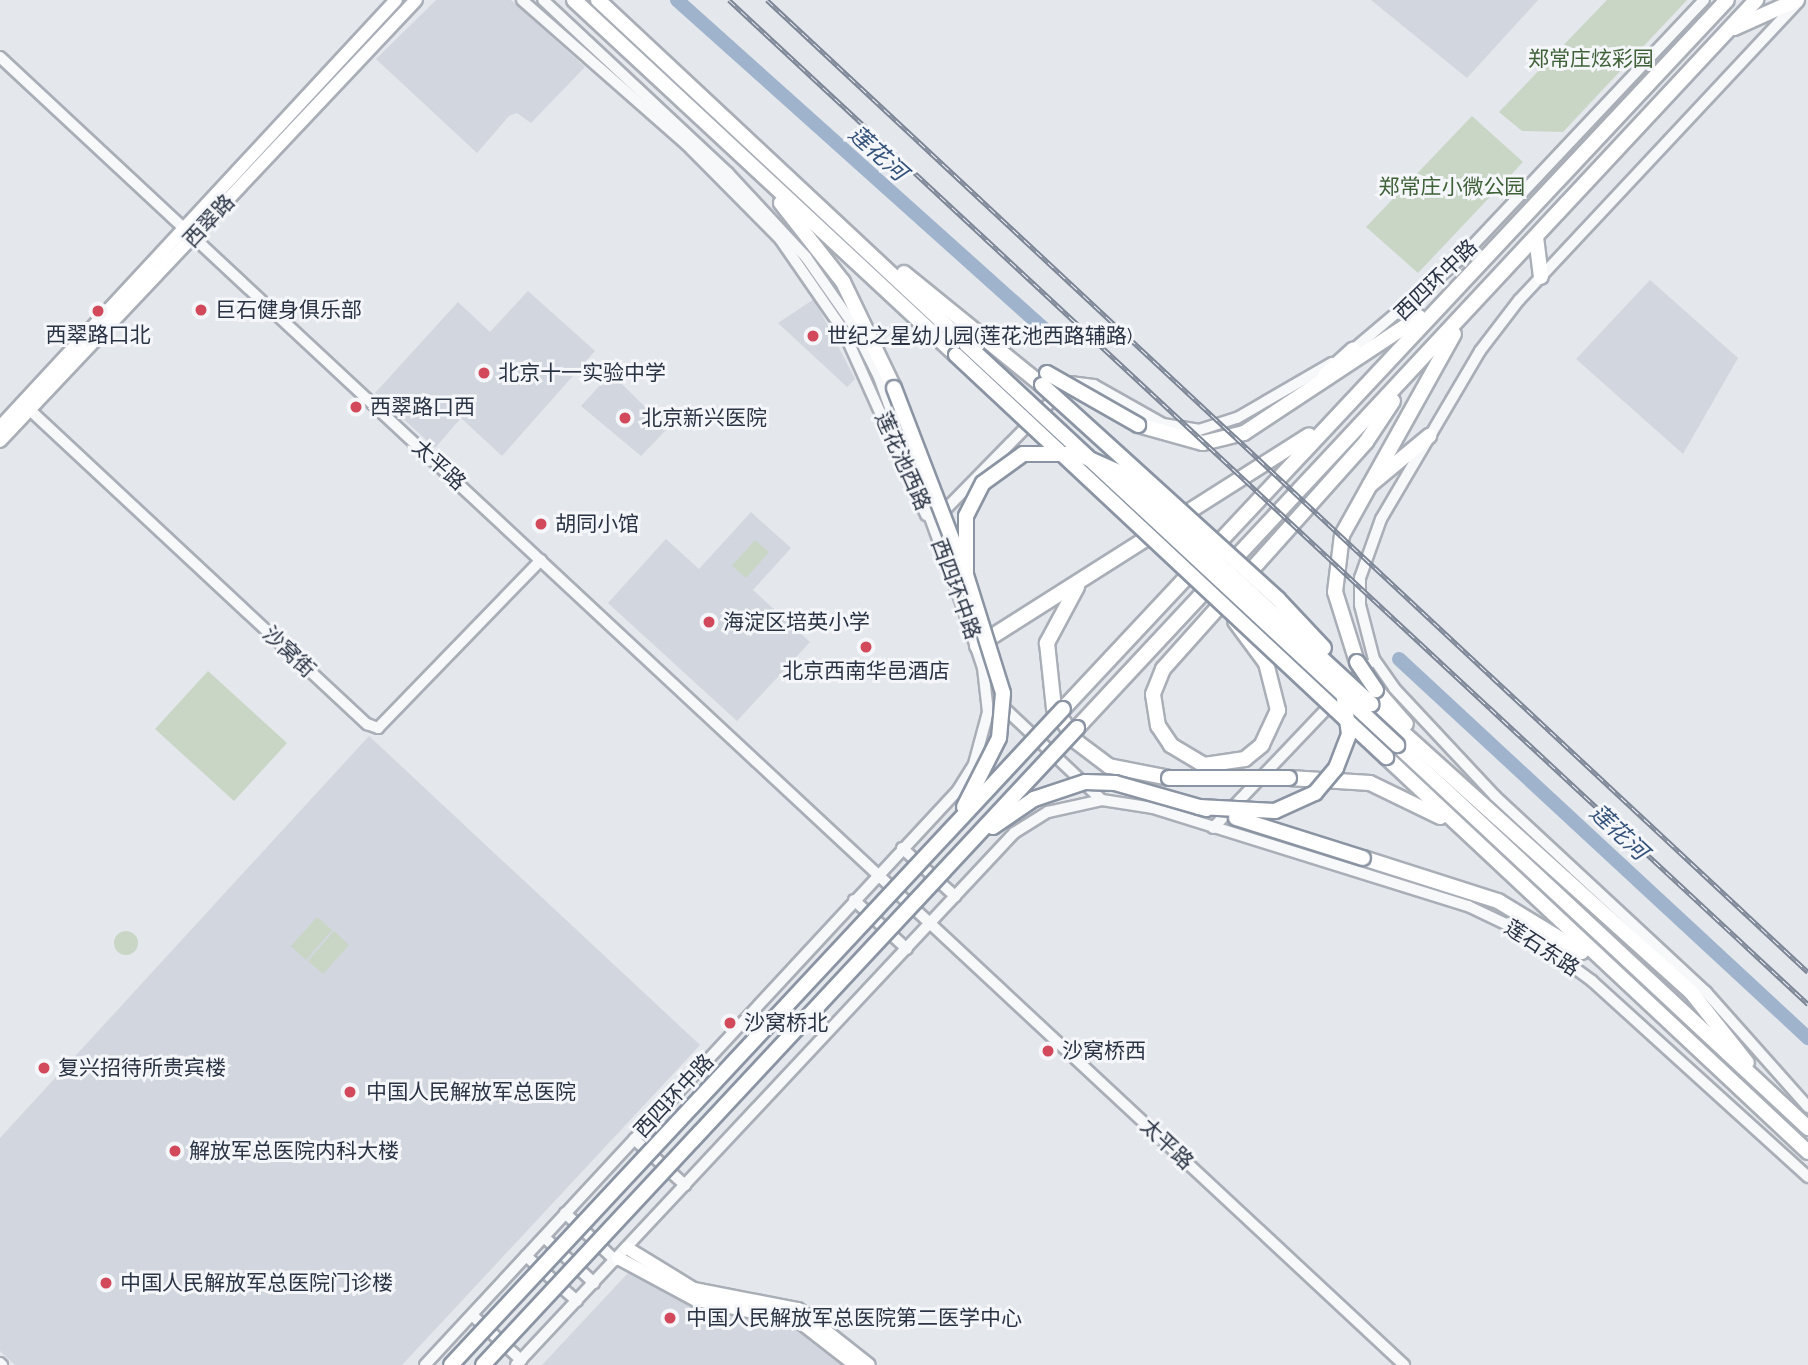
<!DOCTYPE html>
<html>
<head>
<meta charset="utf-8">
<style>
  body { margin:0 }
  #map { position:relative; width:1808px; height:1365px; overflow:hidden; background:#e4e7ec; font-family:Raleway,"Noto Sans SC",sans-serif }
  div>[style] { position:absolute }
  .built>* { inset:0; background:#d2d6de }
  .green>* { inset:0; background:#c9d6c5 }
  .round { border-radius:50% }
  .river>* { height:14px; margin:-7px; padding:0 7px; transform-origin:7px; border-radius:7px; background:#9fb4cc }
  .roads { filter:drop-shadow(2px 0 #a9aeb7) drop-shadow(-2px 0 #a9aeb7) drop-shadow(0 2px #a9aeb7) drop-shadow(0 -2px #a9aeb7) }
  .tertiary>* { height:10px; margin:-5px; padding:0 5px; transform-origin:5px; border-radius:5px; background:#f7f8fa }
  .secondary>* { height:12px; margin:-6px; padding:0 6px; transform-origin:6px; border-radius:6px; background:#fff }
  .trunk>* { height:14px; margin:-7px; padding:0 7px; transform-origin:7px; border-radius:7px; background:#fff }
  .rail>* { height:5px; margin-top:-2.5px; transform-origin:0; background:repeating-linear-gradient(90deg,#f4f6f9 0 8px,#7d8696 0 16px); box-sizing:border-box; border-block:2px solid #7d8696 }
  .bridges { filter:drop-shadow(2px 0 #8b94a3) drop-shadow(-2px 0 #8b94a3) drop-shadow(0 2px #8b94a3) drop-shadow(0 -2px #8b94a3) }
  .trunk-bridge>* { height:14px; margin:-7px; padding:0 7px; transform-origin:7px; border-radius:7px; background:#fff }
  .dots>* { width:19px; height:19px; translate:-50% -50%; box-sizing:border-box; border:4px solid #f4f6f9; border-radius:50% }
  span { translate:-50% -50%; white-space:nowrap; text-align:center; line-height:1.15; -webkit-text-stroke:6px #f4f6f9; paint-order:stroke }
  .park-label { font-size:21px; color:#3f6138 }
  .street-label { font-size:21px; color:#2b3445 }
  .poi-label { font-size:21px; color:#2b3445 }
  .left { translate:0 -50%; text-align:left }
  .water-label { font-size:23px; color:#34527a; font-style:italic }
</style>
</head>
<body>
<div id="map">
  <div class="built">
    <div style="clip-path:polygon(436px 0,511px 0,585px 67px,531px 123px,517px 113px,509px 116px,477px 153px,376px 59px)"></div>
    <div style="clip-path:polygon(1371px 0,1538px 0,1467px 78px)"></div>
    <div style="clip-path:polygon(1650px 280px,1738px 358px,1683px 454px,1576px 359px)"></div>
    <div style="clip-path:polygon(528px 291px,595px 351px,502px 456px,461px 418px,435px 448px,375px 393px,458px 302px,490px 332px)"></div>
    <div style="clip-path:polygon(814px 299px,855px 379px,847px 387px,778px 323px)"></div>
    <div style="clip-path:polygon(611px 373px,667px 429px,641px 456px,581px 406px)"></div>
    <div style="clip-path:polygon(751px 512px,791px 548px,753px 590px,810px 642px,737px 721px,608px 603px,666px 539px,699px 569px)"></div>
    <div style="clip-path:polygon(369px 736px,700px 1045px,402px 1365px,15px 1365px,0 1351px,0 1138px)"></div>
    <div style="clip-path:polygon(628px 1273px,689px 1303px,799px 1329px,842px 1365px,542px 1365px)"></div>
  </div>
  <div class="green">
    <div style="clip-path:polygon(1607px 0,1687px 0,1563px 132px,1522px 131px,1499px 112px)"></div>
    <div style="clip-path:polygon(1472px 116px,1523px 162px,1418px 273px,1366px 227px)"></div>
    <div style="clip-path:polygon(755px 540px,769px 552px,746px 578px,732px 566px)"></div>
    <div style="clip-path:polygon(208px 671px,287px 743px,234px 801px,155px 729px)"></div>
    <div style="clip-path:polygon(317px 917px,332px 930px,306px 960px,291px 946px)"></div>
    <div class="round" style="left:114px;top:931px;width:24px;height:24px"></div>
    <div style="clip-path:polygon(334px 931px,349px 945px,323px 974px,308px 961px)"></div>
  </div>
  <div class="river">
    <div style="left:677px;top:0;width:504px;rotate:41.86deg"></div>
    <div style="left:1399px;top:659px;width:558px;rotate:42.82deg"></div>
  </div>
  <div class="roads">
    <div class="tertiary">
      <div style="left:522px;top:0;width:218px;rotate:41.3deg"></div>
      <div style="left:686px;top:144px;width:134px;rotate:45.3deg"></div>
      <div style="left:780px;top:239px;width:111px;rotate:55.3deg"></div>
      <div style="left:843px;top:330px;width:203px;rotate:65.8deg"></div>
      <div style="left:1798px;top:2px;width:408px;rotate:133.1deg"></div>
      <div style="left:1519px;top:300px;width:64px;rotate:127.4deg"></div>
      <div style="left:1480px;top:351px;width:195px;rotate:120.5deg"></div>
      <div style="left:1381px;top:519px;width:63px;rotate:109.6deg"></div>
      <div style="left:1360px;top:578px;width:27px;rotate:90deg"></div>
      <div style="left:1360px;top:605px;width:56px;rotate:75.5deg"></div>
      <div style="left:1374px;top:659px;width:35px;rotate:55deg"></div>
      <div style="left:1394px;top:688px;width:148px;rotate:46.9deg"></div>
      <div style="left:1495px;top:796px;width:288px;rotate:42.9deg"></div>
      <div style="left:1706px;top:992px;width:154px;rotate:48.4deg"></div>
      <div style="left:0;top:57px;width:1919px;rotate:42.97deg"></div>
      <div style="left:1349px;top:353px;width:144px;rotate:-40.2deg"></div>
      <div style="left:1459px;top:260px;width:357px;rotate:-46.7deg"></div>
      <div style="left:30px;top:410px;width:461px;rotate:43deg"></div>
      <div style="left:367px;top:724px;width:12px;rotate:20deg"></div>
      <div style="left:378px;top:728px;width:234px;rotate:-45.9deg"></div>
      <div style="left:938px;top:517px;width:189px;rotate:-45.6deg"></div>
      <div style="left:1070px;top:382px;width:24px;rotate:7deg"></div>
      <div style="left:1094px;top:385px;width:79px;rotate:29.5deg"></div>
      <div style="left:1163px;top:424px;width:36px;rotate:9deg"></div>
      <div style="left:1199px;top:430px;width:40px;rotate:-18deg"></div>
      <div style="left:1237px;top:418px;width:110px;rotate:-30.1deg"></div>
      <div style="left:1000px;top:704px;width:140px;rotate:43.3deg"></div>
      <div style="left:1213px;top:828px;width:225px;rotate:-46.4deg"></div>
      <div style="left:902px;top:848px;width:72px;rotate:42.2deg"></div>
      <div style="left:854px;top:900px;width:72px;rotate:42.8deg"></div>
      <div style="left:634px;top:1139px;width:69px;rotate:42deg"></div>
      <div style="left:565px;top:1213px;width:69px;rotate:43.2deg"></div>
      <div style="left:544px;top:1237px;width:68px;rotate:42.6deg"></div>
      <div style="left:526px;top:1256px;width:68px;rotate:41.4deg"></div>
      <div style="left:472px;top:1315px;width:67px;rotate:42.6deg"></div>
      <div style="left:0;top:1363px;width:3px;rotate:45deg"></div>
      <div style="left:425px;top:1365px;width:784px;rotate:-47.17deg"></div>
      <div style="left:958px;top:790px;width:31px;rotate:-58deg"></div>
      <div style="left:974px;top:764px;width:54px;rotate:-74.9deg"></div>
      <div style="left:988px;top:712px;width:44px;rotate:-96.5deg"></div>
      <div style="left:983px;top:668px;width:63px;rotate:-108.4deg"></div>
      <div style="left:963px;top:608px;width:246px;rotate:-110deg"></div>
      <div style="left:879px;top:377px;width:60px;rotate:-116.6deg"></div>
      <div style="left:852px;top:323px;width:80px;rotate:-124.9deg"></div>
      <div style="left:806px;top:257px;width:115px;rotate:-132.9deg"></div>
      <div style="left:728px;top:173px;width:253px;rotate:-136.9deg"></div>
      <div style="left:516px;top:1365px;width:729px;rotate:-46.89deg"></div>
      <div style="left:1014px;top:833px;width:40px;rotate:-32deg"></div>
      <div style="left:1048px;top:812px;width:55px;rotate:-12.5deg"></div>
      <div style="left:1102px;top:800px;width:52px;rotate:8.9deg"></div>
      <div style="left:1153px;top:808px;width:330px;rotate:17.3deg"></div>
      <div style="left:1468px;top:906px;width:70px;rotate:25.5deg"></div>
      <div style="left:1531px;top:936px;width:76px;rotate:36.4deg"></div>
      <div style="left:1592px;top:981px;width:292px;rotate:42.2deg"></div>
    </div>
    <div class="secondary">
      <div style="left:0;top:427px;width:582px;rotate:-47.16deg"></div>
      <div style="left:0;top:441px;width:606px;rotate:-46.67deg"></div>
      <div style="left:627px;top:1248px;width:79px;rotate:31.5deg"></div>
      <div style="left:694px;top:1289px;width:106px;rotate:10.9deg"></div>
      <div style="left:798px;top:1309px;width:90px;rotate:38.3deg"></div>
      <div style="left:618px;top:1258px;width:89px;rotate:28.3deg"></div>
      <div style="left:696px;top:1300px;width:106px;rotate:11.9deg"></div>
      <div style="left:800px;top:1322px;width:70px;rotate:38deg"></div>
    </div>
    <div class="trunk">
      <div style="left:574px;top:0;width:521px;rotate:42.9deg"></div>
      <div style="left:598px;top:0;width:504px;rotate:43.07deg"></div>
      <div style="left:1734px;top:28px;width:69px;rotate:-24deg"></div>
      <div style="left:781px;top:203px;width:100px;rotate:51.9deg"></div>
      <div style="left:843px;top:282px;width:118px;rotate:64.3deg"></div>
      <div style="left:1536px;top:237px;width:40px;rotate:82.9deg"></div>
      <div style="left:904px;top:273px;width:178px;rotate:39.1deg"></div>
      <div style="left:1325px;top:375px;width:38px;rotate:-42deg"></div>
      <div style="left:1138px;top:425px;width:67px;rotate:15.5deg"></div>
      <div style="left:1203px;top:443px;width:42px;rotate:-13.7deg"></div>
      <div style="left:1244px;top:433px;width:210px;rotate:-33.5deg"></div>
      <div style="left:1370px;top:485px;width:77px;rotate:-39.7deg"></div>
      <div style="left:1077px;top:587px;width:64px;rotate:118.2deg"></div>
      <div style="left:1047px;top:643px;width:65px;rotate:83.9deg"></div>
      <div style="left:1054px;top:708px;width:41px;rotate:55.9deg"></div>
      <div style="left:1077px;top:742px;width:40px;rotate:37deg"></div>
      <div style="left:1109px;top:766px;width:61px;rotate:11.3deg"></div>
      <div style="left:1235px;top:621px;width:52px;rotate:53.6deg"></div>
      <div style="left:1266px;top:663px;width:49px;rotate:75.7deg"></div>
      <div style="left:1278px;top:710px;width:38px;rotate:115deg"></div>
      <div style="left:1262px;top:745px;width:22px;rotate:141deg"></div>
      <div style="left:1245px;top:759px;width:41px;rotate:171.7deg"></div>
      <div style="left:1204px;top:765px;width:39px;rotate:-149deg"></div>
      <div style="left:1171px;top:745px;width:23px;rotate:-124deg"></div>
      <div style="left:1158px;top:726px;width:32px;rotate:-99deg"></div>
      <div style="left:1153px;top:694px;width:27px;rotate:-68deg"></div>
      <div style="left:1163px;top:669px;width:305px;rotate:-48.2deg"></div>
      <div style="left:1366px;top:442px;width:49px;rotate:-56.6deg"></div>
      <div style="left:977px;top:646px;width:393px;rotate:-32.4deg"></div>
      <div style="left:1357px;top:662px;width:73px;rotate:-107.4deg"></div>
      <div style="left:1335px;top:592px;width:57px;rotate:-83deg"></div>
      <div style="left:1342px;top:535px;width:230px;rotate:-60.9deg"></div>
      <div style="left:1376px;top:690px;width:45px;rotate:48.6deg"></div>
      <div style="left:1371px;top:704px;width:431px;rotate:42deg"></div>
      <div style="left:1691px;top:992px;width:90px;rotate:51.7deg"></div>
      <div style="left:1063px;top:709px;width:971px;rotate:-46.88deg"></div>
      <div style="left:1077px;top:728px;width:996px;rotate:-46.99deg"></div>
      <div style="left:1397px;top:745px;width:562px;rotate:42.98deg"></div>
      <div style="left:1386px;top:757px;width:578px;rotate:43.11deg"></div>
      <div style="left:1289px;top:778px;width:81px;rotate:3.5deg"></div>
      <div style="left:1370px;top:783px;width:78px;rotate:25.9deg"></div>
      <div style="left:1363px;top:858px;width:142px;rotate:17.7deg"></div>
      <div style="left:1498px;top:901px;width:98px;rotate:31.3deg"></div>
    </div>
  </div>
  <div class="rail">
    <div style="left:729px;top:0;width:1474px;rotate:42.94deg"></div>
    <div style="left:767px;top:0;width:1424px;rotate:43.04deg"></div>
  </div>
  <div class="bridges">
    <div class="trunk-bridge">
      <div style="left:966px;top:344px;width:589px;rotate:42.93deg"></div>
      <div style="left:956px;top:355px;width:589px;rotate:43.07deg"></div>
      <div style="left:1047px;top:373px;width:105px;rotate:29.7deg"></div>
      <div style="left:1042px;top:385px;width:319px;rotate:42.2deg"></div>
      <div style="left:1278px;top:599px;width:67px;rotate:46.8deg"></div>
      <div style="left:894px;top:388px;width:184px;rotate:69deg"></div>
      <div style="left:1357px;top:662px;width:34px;rotate:56deg"></div>
      <div style="left:1169px;top:778px;width:120px"></div>
      <div style="left:964px;top:807px;width:77px;rotate:-63.1deg"></div>
      <div style="left:999px;top:738px;width:45px;rotate:-84.9deg"></div>
      <div style="left:1003px;top:693px;width:124px;rotate:-107.4deg"></div>
      <div style="left:966px;top:575px;width:59px;rotate:-90deg"></div>
      <div style="left:966px;top:516px;width:37px;rotate:-63deg"></div>
      <div style="left:983px;top:483px;width:49px;rotate:-35.9deg"></div>
      <div style="left:1023px;top:454px;width:55px"></div>
      <div style="left:1078px;top:454px;width:45px;rotate:23.7deg"></div>
      <div style="left:1119px;top:472px;width:343px;rotate:42.6deg"></div>
      <div style="left:1199px;top:807px;width:76px;rotate:3deg"></div>
      <div style="left:1275px;top:811px;width:44px;rotate:-24.2deg"></div>
      <div style="left:1315px;top:793px;width:33px;rotate:-50deg"></div>
      <div style="left:1336px;top:768px;width:36px;rotate:-69deg"></div>
      <div style="left:1349px;top:734px;width:57px;rotate:-98.1deg"></div>
      <div style="left:1236px;top:818px;width:133px;rotate:17.5deg"></div>
      <div style="left:993px;top:827px;width:50px;rotate:-34.3deg"></div>
      <div style="left:1034px;top:799px;width:54px;rotate:-18.4deg"></div>
      <div style="left:1085px;top:782px;width:30px;rotate:2deg"></div>
      <div style="left:1115px;top:783px;width:95px;rotate:15.9deg"></div>
      <div style="left:451px;top:1365px;width:897px;rotate:-46.99deg"></div>
      <div style="left:483px;top:1365px;width:871px;rotate:-47deg"></div>
    </div>
  </div>
  <div class="dots">
    <div style="left:201px;top:310px;background:#d1495b"></div>
    <div style="left:98px;top:311px;background:#d1495b"></div>
    <div style="left:813px;top:336px;background:#d1495b"></div>
    <div style="left:484px;top:373px;background:#d1495b"></div>
    <div style="left:356px;top:407px;background:#d1495b"></div>
    <div style="left:625px;top:418px;background:#d1495b"></div>
    <div style="left:541px;top:524px;background:#d1495b"></div>
    <div style="left:709px;top:622px;background:#d1495b"></div>
    <div style="left:866px;top:647px;background:#d1495b"></div>
    <div style="left:730px;top:1023px;background:#d1495b"></div>
    <div style="left:1048px;top:1051px;background:#d1495b"></div>
    <div style="left:44px;top:1068px;background:#d1495b"></div>
    <div style="left:350px;top:1092px;background:#d1495b"></div>
    <div style="left:175px;top:1151px;background:#d1495b"></div>
    <div style="left:106px;top:1283px;background:#d1495b"></div>
    <div style="left:670px;top:1318px;background:#d1495b"></div>
  </div>
  <div class="park-label">
    <span style="left:1591px;top:59px">郑常庄炫彩园</span>
    <span style="left:1452px;top:187px">郑常庄小微公园</span>
  </div>
  <div class="street-label">
    <span style="left:209px;top:221px;rotate:-47deg">西翠路</span>
    <span style="left:1436px;top:280px;rotate:-44deg">西四环中路</span>
    <span style="left:903px;top:461px;rotate:66deg">莲花池西路</span>
    <span style="left:439px;top:465px;rotate:42deg">太平路</span>
    <span style="left:956px;top:589px;rotate:70deg">西四环中路</span>
    <span style="left:289px;top:652px;rotate:43deg">沙窝街</span>
    <span style="left:1542px;top:948px;rotate:33deg">莲石东路</span>
    <span style="left:674px;top:1096px;rotate:-47deg">西四环中路</span>
    <span style="left:1167px;top:1144px;rotate:43deg">太平路</span>
  </div>
  <div class="poi-label">
    <span class="left" style="left:215px;top:310px">巨石健身俱乐部</span>
    <span style="left:98px;top:335px">西翠路口北</span>
    <span class="left" style="left:827px;top:336px">世纪之星幼儿园(莲花池西路辅路)</span>
    <span class="left" style="left:498px;top:373px">北京十一实验中学</span>
    <span class="left" style="left:370px;top:407px">西翠路口西</span>
    <span class="left" style="left:641px;top:418px">北京新兴医院</span>
    <span class="left" style="left:555px;top:524px">胡同小馆</span>
    <span class="left" style="left:723px;top:622px">海淀区培英小学</span>
    <span style="left:866px;top:671px">北京西南华邑酒店</span>
    <span class="left" style="left:744px;top:1023px">沙窝桥北</span>
    <span class="left" style="left:1062px;top:1051px">沙窝桥西</span>
    <span class="left" style="left:58px;top:1068px">复兴招待所贵宾楼</span>
    <span class="left" style="left:366px;top:1092px">中国人民解放军总医院</span>
    <span class="left" style="left:189px;top:1151px">解放军总医院内科大楼</span>
    <span class="left" style="left:120px;top:1283px">中国人民解放军总医院门诊楼</span>
    <span class="left" style="left:686px;top:1318px">中国人民解放军总医院第二医学中心</span>
  </div>
  <div class="water-label">
    <span style="left:878px;top:153px;rotate:42deg">莲花河</span>
    <span style="left:1619px;top:832px;rotate:43deg">莲花河</span>
  </div>
</div>
</body>
</html>
